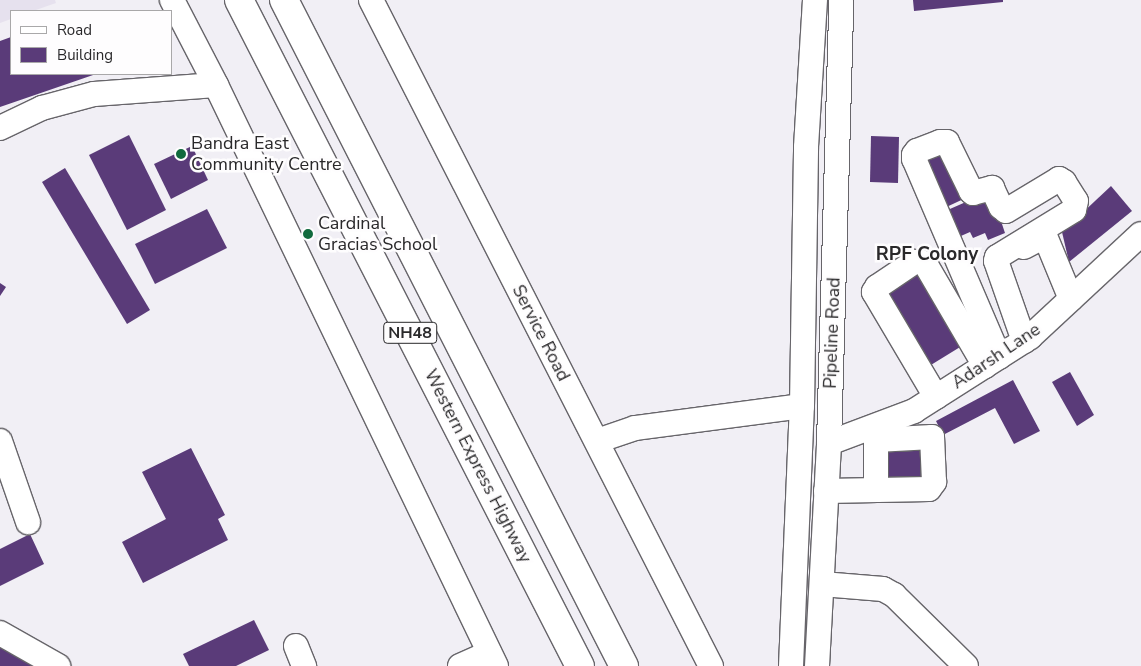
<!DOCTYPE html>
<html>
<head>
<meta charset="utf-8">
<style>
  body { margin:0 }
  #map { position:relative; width:1141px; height:666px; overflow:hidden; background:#f1eff5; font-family:"Nunito Sans",sans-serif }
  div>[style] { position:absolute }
  .built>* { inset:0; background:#e6e1ee }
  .building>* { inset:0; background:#5a3b79 }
  .roads { filter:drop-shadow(1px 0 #67656a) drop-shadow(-1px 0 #67656a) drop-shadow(0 1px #67656a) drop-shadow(0 -1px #67656a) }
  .minor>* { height:24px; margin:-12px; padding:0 12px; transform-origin:12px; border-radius:12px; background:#fff }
  .highway>* { height:28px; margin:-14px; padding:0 14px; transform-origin:14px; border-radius:14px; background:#fff }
  .dots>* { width:14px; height:14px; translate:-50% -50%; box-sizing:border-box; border:2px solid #fefdfe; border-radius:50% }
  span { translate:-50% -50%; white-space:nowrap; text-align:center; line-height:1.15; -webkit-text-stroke:5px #fefdfe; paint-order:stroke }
  .shield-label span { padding:1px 4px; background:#fefdfe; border:1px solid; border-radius:4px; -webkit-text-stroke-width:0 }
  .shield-label { font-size:16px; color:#29282a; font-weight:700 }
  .poi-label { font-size:18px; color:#29282a }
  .left { translate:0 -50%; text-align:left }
  .street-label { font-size:18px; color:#29282a }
  .neighbourhood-label { font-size:19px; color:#29282a; font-weight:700 }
  .legend { position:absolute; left:10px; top:10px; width:162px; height:65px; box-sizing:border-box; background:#fefdfe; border:1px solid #a9a8a9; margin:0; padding:6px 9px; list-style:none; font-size:15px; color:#29282a }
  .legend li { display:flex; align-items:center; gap:10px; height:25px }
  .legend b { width:25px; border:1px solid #a9a8a9 }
</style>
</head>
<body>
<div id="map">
  <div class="built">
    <div style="clip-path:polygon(0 0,55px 0,56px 3px,33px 11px,11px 11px,11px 19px,0 23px)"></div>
  </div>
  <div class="building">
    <div style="clip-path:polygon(913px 0,1003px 0,1003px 2px,914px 11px)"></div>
    <div style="clip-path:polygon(11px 37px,11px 74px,96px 74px,0 107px,0 41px)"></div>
    <div style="clip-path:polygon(129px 135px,166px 210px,127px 230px,89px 155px)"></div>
    <div style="clip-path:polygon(871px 136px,899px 137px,898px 183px,870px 182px)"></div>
    <div style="clip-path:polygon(946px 143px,970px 196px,940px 210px,916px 157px)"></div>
    <div style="clip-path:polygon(192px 146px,208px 180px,171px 199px,154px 164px)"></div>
    <div style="clip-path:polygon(65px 168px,150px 310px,127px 324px,42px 182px)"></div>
    <div style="clip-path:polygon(1111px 186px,1132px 211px,1069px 262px,1062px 232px)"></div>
    <div style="clip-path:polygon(991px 191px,1005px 233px,988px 240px,985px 233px,973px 238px,970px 232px,954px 239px,943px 212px)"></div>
    <div style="clip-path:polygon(207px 209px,227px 248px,155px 284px,135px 244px)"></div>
    <div style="clip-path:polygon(919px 267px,965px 344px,926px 368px,880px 291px)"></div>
    <div style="clip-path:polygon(0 283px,6px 287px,0 296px)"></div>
    <div style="clip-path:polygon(1070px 372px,1094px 415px,1077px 426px,1052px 382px)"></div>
    <div style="clip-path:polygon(1013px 380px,1040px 431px,1014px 444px,995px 408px,943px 435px,936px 421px)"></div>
    <div style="clip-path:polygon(920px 439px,923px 481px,880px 483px,879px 442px)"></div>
    <div style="clip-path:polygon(191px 448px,225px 515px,218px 519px,228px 540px,143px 583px,122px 542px,166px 519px,142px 472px)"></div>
    <div style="clip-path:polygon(30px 534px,44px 564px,0 586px,0 549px)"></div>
    <div style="clip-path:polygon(254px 620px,269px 650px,236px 666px,189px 666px,183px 654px)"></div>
    <div style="clip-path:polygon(0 642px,43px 666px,0 666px)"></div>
  </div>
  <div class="roads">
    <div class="minor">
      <div style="left:172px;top:0;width:96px;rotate:62.6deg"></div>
      <div style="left:216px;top:85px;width:645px;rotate:64.27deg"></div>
      <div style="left:371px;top:0;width:748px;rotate:62.96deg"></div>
      <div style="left:0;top:128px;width:47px;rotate:-25.5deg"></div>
      <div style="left:42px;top:108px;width:54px;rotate:-15.1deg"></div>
      <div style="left:94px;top:94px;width:122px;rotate:-4.2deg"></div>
      <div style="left:1024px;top:247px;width:24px;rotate:-28deg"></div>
      <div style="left:1045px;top:236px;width:68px;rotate:67.6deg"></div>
      <div style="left:999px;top:357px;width:215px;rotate:-113.2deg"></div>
      <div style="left:914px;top:159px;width:4px;rotate:-90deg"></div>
      <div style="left:914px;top:155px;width:5px;rotate:-53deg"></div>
      <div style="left:917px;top:151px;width:25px;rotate:-21deg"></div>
      <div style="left:940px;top:142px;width:7px"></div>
      <div style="left:947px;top:142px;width:55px;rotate:63.9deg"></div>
      <div style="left:971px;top:191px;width:3px;rotate:45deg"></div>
      <div style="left:973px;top:193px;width:20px;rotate:-15deg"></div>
      <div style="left:992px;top:188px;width:21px;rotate:65deg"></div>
      <div style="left:1001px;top:207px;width:6px;rotate:39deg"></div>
      <div style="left:1006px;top:211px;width:62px;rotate:-31.1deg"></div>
      <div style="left:1059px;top:179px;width:6px;rotate:31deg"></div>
      <div style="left:1064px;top:182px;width:22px;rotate:58deg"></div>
      <div style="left:1076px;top:201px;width:9px;rotate:103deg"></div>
      <div style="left:1074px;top:210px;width:90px;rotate:148.6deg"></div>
      <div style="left:997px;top:257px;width:4px;rotate:104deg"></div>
      <div style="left:996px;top:261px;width:85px;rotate:70.7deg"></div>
      <div style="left:936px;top:397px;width:122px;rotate:-120.6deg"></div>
      <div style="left:874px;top:292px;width:6px;rotate:-59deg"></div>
      <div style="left:877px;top:287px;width:45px;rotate:-34deg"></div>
      <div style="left:914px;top:262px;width:7px"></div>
      <div style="left:921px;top:262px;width:6px;rotate:31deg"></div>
      <div style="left:926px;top:265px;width:117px;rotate:59.7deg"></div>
      <div style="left:0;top:441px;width:86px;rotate:70.9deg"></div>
      <div style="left:597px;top:441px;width:40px;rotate:-18.9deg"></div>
      <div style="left:635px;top:428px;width:168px;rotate:-7.5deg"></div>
      <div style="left:802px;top:406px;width:259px;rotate:-89.1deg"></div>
      <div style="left:806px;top:147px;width:147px;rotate:-86.5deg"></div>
      <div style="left:829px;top:443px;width:91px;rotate:-20.6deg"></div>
      <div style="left:914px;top:411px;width:138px;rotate:-32.5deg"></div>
      <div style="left:1030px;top:337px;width:151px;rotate:-42.9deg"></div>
      <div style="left:826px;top:491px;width:103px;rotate:-1.1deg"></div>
      <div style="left:929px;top:489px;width:9px;rotate:-54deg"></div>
      <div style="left:934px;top:482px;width:45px;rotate:-92.5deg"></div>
      <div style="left:932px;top:437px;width:56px;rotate:176.9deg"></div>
      <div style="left:876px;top:440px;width:50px;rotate:90deg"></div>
      <div style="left:822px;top:584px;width:61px;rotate:4.7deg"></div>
      <div style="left:883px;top:589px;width:13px;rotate:29deg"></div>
      <div style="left:894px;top:595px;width:101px;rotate:44.6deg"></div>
      <div style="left:0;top:633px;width:67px;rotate:29.6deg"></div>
      <div style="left:296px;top:646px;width:22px;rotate:68deg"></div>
      <div style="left:460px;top:666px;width:32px;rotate:-24deg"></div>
      <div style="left:791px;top:666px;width:260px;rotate:-87.6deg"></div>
      <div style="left:817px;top:666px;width:223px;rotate:-86.9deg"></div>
      <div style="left:829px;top:443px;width:443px;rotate:-88.4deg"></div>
    </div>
    <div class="highway">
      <div style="left:239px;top:0;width:748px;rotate:62.89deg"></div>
      <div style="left:284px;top:0;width:748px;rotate:62.96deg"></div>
    </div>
  </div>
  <div class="dots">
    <div style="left:181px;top:154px;background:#116a3d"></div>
    <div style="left:308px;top:234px;background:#116a3d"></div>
  </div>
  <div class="shield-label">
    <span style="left:410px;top:333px">NH48</span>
  </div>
  <div class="poi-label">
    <span class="left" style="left:191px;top:154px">Bandra East<br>Community Centre</span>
    <span class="left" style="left:318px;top:234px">Cardinal<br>Gracias School</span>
  </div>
  <div class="street-label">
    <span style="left:541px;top:333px;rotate:63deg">Service Road</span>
    <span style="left:832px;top:333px;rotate:-88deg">Pipeline Road</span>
    <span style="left:996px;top:356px;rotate:-34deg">Adarsh Lane</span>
    <span style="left:478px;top:466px;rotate:63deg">Western Express Highway</span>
  </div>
  <div class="neighbourhood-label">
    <span style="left:927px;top:255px">RPF Colony</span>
  </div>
  <ul class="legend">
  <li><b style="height:6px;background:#fff"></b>Road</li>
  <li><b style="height:14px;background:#5a3b79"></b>Building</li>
  </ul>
</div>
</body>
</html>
